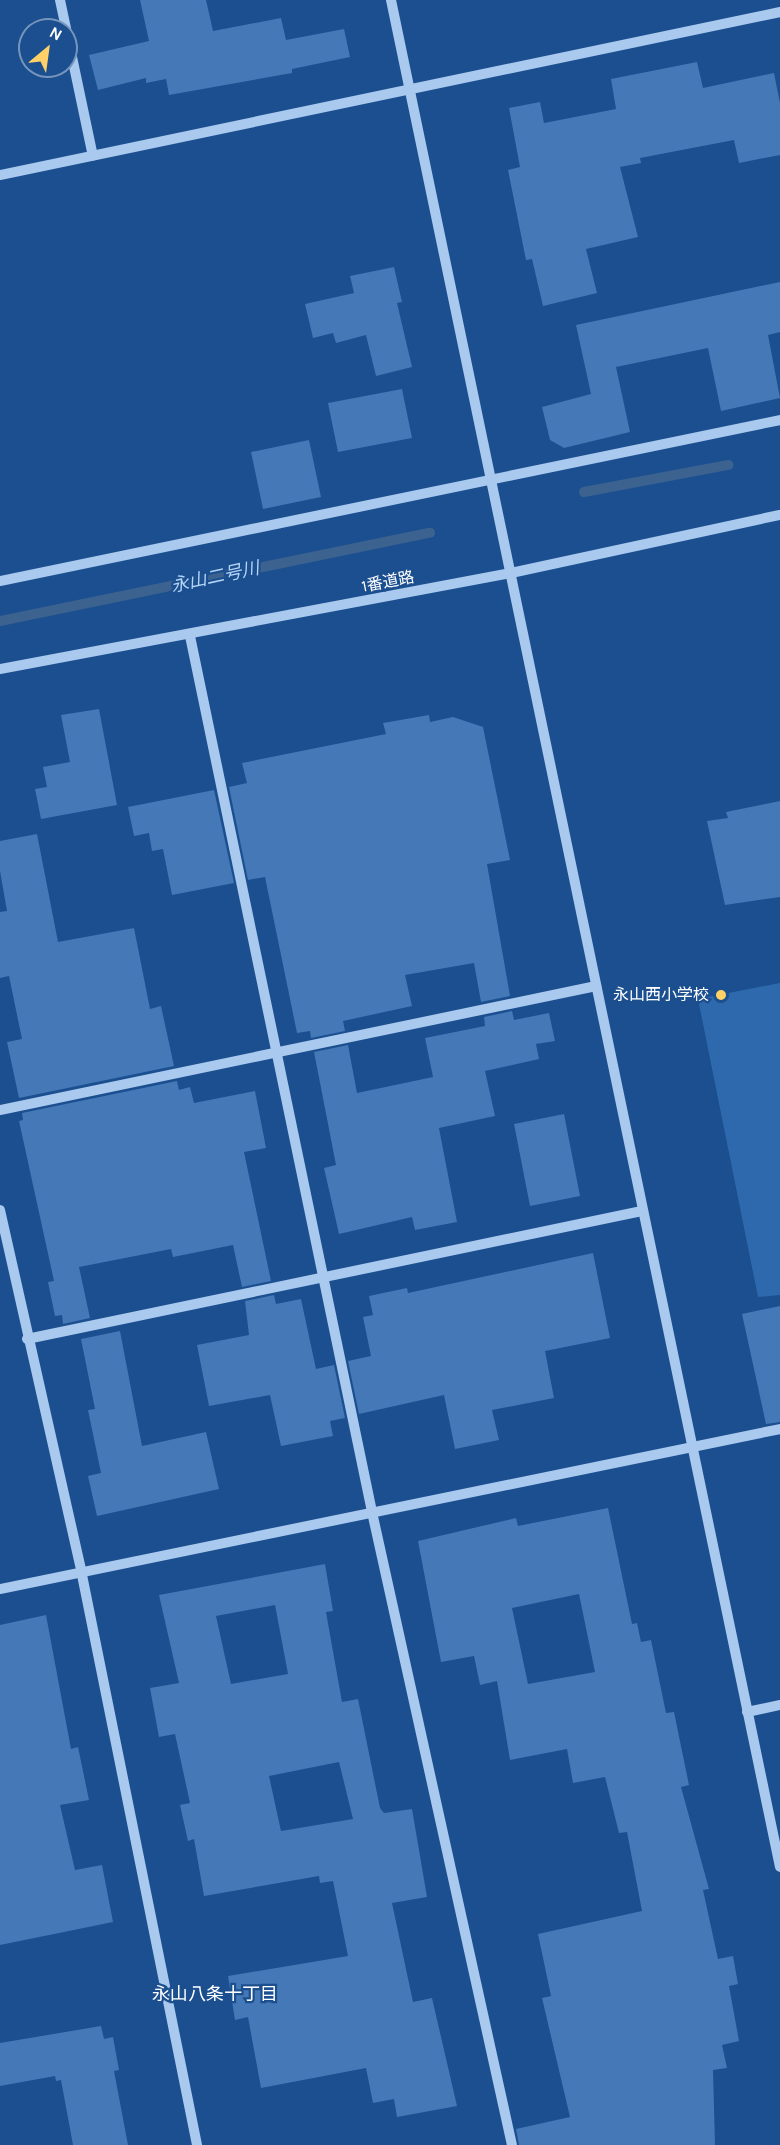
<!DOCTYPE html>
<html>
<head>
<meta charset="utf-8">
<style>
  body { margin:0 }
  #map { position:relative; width:780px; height:2145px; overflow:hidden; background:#1b4f8f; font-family:Karla,"Noto Sans JP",sans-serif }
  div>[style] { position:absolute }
  .green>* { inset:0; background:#2e69ad }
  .stream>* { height:10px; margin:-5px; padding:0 5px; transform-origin:5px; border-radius:5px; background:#3c6290 }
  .building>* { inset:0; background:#4478b7 }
  .minor>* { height:10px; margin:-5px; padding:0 5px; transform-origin:5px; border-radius:5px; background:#a9c9ee }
  .dots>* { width:16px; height:16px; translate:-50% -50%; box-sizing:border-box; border:3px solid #1b4f8f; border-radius:50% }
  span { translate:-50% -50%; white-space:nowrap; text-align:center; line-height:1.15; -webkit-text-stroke:4.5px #1b4f8f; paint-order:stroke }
  .street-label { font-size:16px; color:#fff }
  .poi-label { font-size:16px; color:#fff }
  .right { translate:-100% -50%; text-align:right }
  .water-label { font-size:18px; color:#b5d3f5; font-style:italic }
  .neighbourhood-label { font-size:18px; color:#fff }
  .north { position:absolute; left:18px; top:18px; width:60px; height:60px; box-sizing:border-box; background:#1b4f8f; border:2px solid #7695bc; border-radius:50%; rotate:29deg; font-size:16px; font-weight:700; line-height:24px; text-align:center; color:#fff }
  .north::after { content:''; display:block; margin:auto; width:21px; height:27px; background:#ffd166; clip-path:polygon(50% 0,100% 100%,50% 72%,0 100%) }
</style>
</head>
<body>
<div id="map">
  <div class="green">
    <div style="clip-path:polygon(780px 983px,780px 1295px,758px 1297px,698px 999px)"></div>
  </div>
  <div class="stream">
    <div style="left:584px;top:492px;width:147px;rotate:-10.6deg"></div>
    <div style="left:0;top:621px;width:439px;rotate:-11.6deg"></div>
  </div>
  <div class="building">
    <div style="clip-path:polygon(140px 0,206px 0,213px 31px,281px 18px,286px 40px,344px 29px,350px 57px,292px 69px,292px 73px,169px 95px,166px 79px,146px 83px,146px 78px,98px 90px,89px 55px,149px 41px)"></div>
    <div style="clip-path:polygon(697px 62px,703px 88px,774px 73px,780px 103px,780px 155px,739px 163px,734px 140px,640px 158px,641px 163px,620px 167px,638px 237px,586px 249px,597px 293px,543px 306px,532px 259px,526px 260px,508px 170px,520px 167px,509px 108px,540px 102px,544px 123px,616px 109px,611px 79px)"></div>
    <div style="clip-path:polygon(394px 267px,402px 302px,397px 303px,412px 367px,376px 376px,366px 335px,336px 343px,333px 333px,313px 338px,305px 304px,354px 293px,350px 276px)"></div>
    <div style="clip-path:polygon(780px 282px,780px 332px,768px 335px,780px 398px,721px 411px,708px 348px,616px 367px,630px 432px,564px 448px,550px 440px,542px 407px,591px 394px,576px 325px)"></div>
    <div style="clip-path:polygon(402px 389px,412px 438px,338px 452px,328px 403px)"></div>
    <div style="clip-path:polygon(309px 440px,321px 497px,263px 509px,251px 452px)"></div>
    <div style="clip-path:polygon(99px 709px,117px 805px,41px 819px,35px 789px,47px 787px,43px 767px,70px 762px,61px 715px)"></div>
    <div style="clip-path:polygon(429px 715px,430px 722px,453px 717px,483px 727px,510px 860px,487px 864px,510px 996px,481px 1002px,474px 963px,405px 975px,412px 1006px,343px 1021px,345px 1031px,311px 1038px,310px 1031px,297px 1033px,265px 877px,248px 880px,229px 787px,247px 783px,242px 763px,386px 734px,383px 723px)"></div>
    <div style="clip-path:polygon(214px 790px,234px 883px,172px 895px,163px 849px,152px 851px,149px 833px,134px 836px,128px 807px)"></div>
    <div style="clip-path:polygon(780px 801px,780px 897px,725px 905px,707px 821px,728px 818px,726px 812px)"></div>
    <div style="clip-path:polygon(37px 834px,58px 942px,134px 928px,150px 1009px,161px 1006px,174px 1066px,19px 1098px,7px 1042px,22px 1039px,9px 976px,0 978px,0 912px,7px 911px,0 871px,0 841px)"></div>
    <div style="clip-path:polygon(512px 1011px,514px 1020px,549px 1013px,555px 1041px,536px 1044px,539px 1059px,485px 1071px,495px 1116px,439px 1128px,457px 1222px,415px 1230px,412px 1217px,339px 1234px,324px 1168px,336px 1165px,314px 1052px,348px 1045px,357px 1093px,433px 1077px,425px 1038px,485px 1026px,484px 1017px)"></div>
    <div style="clip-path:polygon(177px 1081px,179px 1090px,190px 1087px,194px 1103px,255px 1091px,266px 1148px,244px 1152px,271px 1281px,242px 1287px,233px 1245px,173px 1257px,171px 1249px,79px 1267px,90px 1318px,63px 1324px,62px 1315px,55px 1316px,48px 1282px,54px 1281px,19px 1121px,23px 1120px,22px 1113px)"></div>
    <div style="clip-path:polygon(564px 1114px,580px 1196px,530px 1206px,514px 1124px)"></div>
    <div style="clip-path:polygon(593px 1253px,610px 1338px,545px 1351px,554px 1398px,492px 1410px,499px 1440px,455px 1449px,444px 1395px,359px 1414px,348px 1361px,371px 1356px,363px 1317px,373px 1315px,369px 1296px,407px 1288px,408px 1293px)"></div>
    <div style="clip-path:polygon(274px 1295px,276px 1304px,301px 1299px,316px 1369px,334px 1365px,345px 1418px,330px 1421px,333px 1436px,281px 1446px,270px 1395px,209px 1406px,197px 1345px,249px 1335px,245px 1301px)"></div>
    <div style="clip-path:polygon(780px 1306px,780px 1422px,766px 1424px,742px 1314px)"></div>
    <div style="clip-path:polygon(120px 1331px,142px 1446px,206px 1432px,219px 1489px,97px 1516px,88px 1476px,101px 1473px,88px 1410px,95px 1409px,81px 1339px)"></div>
    <div style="clip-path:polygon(evenodd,608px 1508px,632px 1624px,637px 1623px,641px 1642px,651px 1640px,666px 1713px,674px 1712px,689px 1785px,681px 1787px,709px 1889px,703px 1890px,718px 1959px,733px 1956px,738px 1984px,729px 1986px,739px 2041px,722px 2045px,727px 2068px,713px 2070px,715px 2145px,519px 2145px,516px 2129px,570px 2117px,542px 1998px,551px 1996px,538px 1934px,642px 1911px,627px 1832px,619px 1833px,605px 1777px,573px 1783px,567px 1749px,510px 1760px,497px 1681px,480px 1685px,474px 1656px,441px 1662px,418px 1541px,516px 1518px,518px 1526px,608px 1508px,579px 1594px,595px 1672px,528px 1684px,512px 1608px,579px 1594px)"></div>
    <div style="clip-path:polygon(evenodd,325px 1564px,333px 1611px,326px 1612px,342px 1702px,358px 1699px,380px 1808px,384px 1813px,412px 1809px,427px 1897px,392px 1903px,413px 2002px,432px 1998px,457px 2106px,397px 2117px,394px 2099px,373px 2103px,366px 2068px,261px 2088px,248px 2017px,235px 2020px,228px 1976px,348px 1956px,333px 1881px,320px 1883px,319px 1876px,204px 1896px,194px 1839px,188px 1841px,180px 1805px,190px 1803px,175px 1734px,159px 1737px,150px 1688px,179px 1683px,159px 1595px,325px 1564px,275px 1605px,288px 1674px,231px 1684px,216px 1616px,275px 1605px,325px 1564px,339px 1762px,353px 1819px,281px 1831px,269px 1776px,339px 1762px)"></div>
    <div style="clip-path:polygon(46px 1615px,71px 1749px,78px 1747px,89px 1800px,60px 1805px,75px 1870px,102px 1865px,113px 1922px,0 1945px,0 1625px)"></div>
    <div style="clip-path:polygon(101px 2026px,104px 2039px,113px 2037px,119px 2070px,114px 2071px,128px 2145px,73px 2145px,61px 2080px,56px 2081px,55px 2076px,0 2086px,0 2043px)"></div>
  </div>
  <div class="minor">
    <div style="left:60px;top:0;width:159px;rotate:78.1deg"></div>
    <div style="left:391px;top:0;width:1907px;rotate:78.23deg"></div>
    <div style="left:0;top:175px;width:797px;rotate:-11.8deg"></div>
    <div style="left:0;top:581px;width:796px;rotate:-11.66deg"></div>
    <div style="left:190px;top:636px;width:895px;rotate:78.26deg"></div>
    <div style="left:372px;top:1512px;width:648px;rotate:77.53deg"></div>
    <div style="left:0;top:669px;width:520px;rotate:-10.64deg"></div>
    <div style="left:511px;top:573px;width:275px;rotate:-12.2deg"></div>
    <div style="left:0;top:1110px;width:609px;rotate:-11.75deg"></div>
    <div style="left:0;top:1210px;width:369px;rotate:77.3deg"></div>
    <div style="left:81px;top:1570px;width:587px;rotate:78.59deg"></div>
    <div style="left:27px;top:1339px;width:628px;rotate:-11.76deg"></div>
    <div style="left:0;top:1589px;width:796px;rotate:-11.59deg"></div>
    <div style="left:747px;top:1712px;width:34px;rotate:-12deg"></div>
  </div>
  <div class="dots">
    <div style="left:721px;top:995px;background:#ffd166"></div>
  </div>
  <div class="street-label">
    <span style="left:388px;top:582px;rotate:-11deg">1番道路</span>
  </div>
  <div class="poi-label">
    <span class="right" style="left:709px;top:995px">永山西小学校</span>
  </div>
  <div class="water-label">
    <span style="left:215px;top:577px;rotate:-12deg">永山二号川</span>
  </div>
  <div class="neighbourhood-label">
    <span style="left:215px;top:1994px">永山八条十丁目</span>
  </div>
  <div class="north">N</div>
</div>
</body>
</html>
